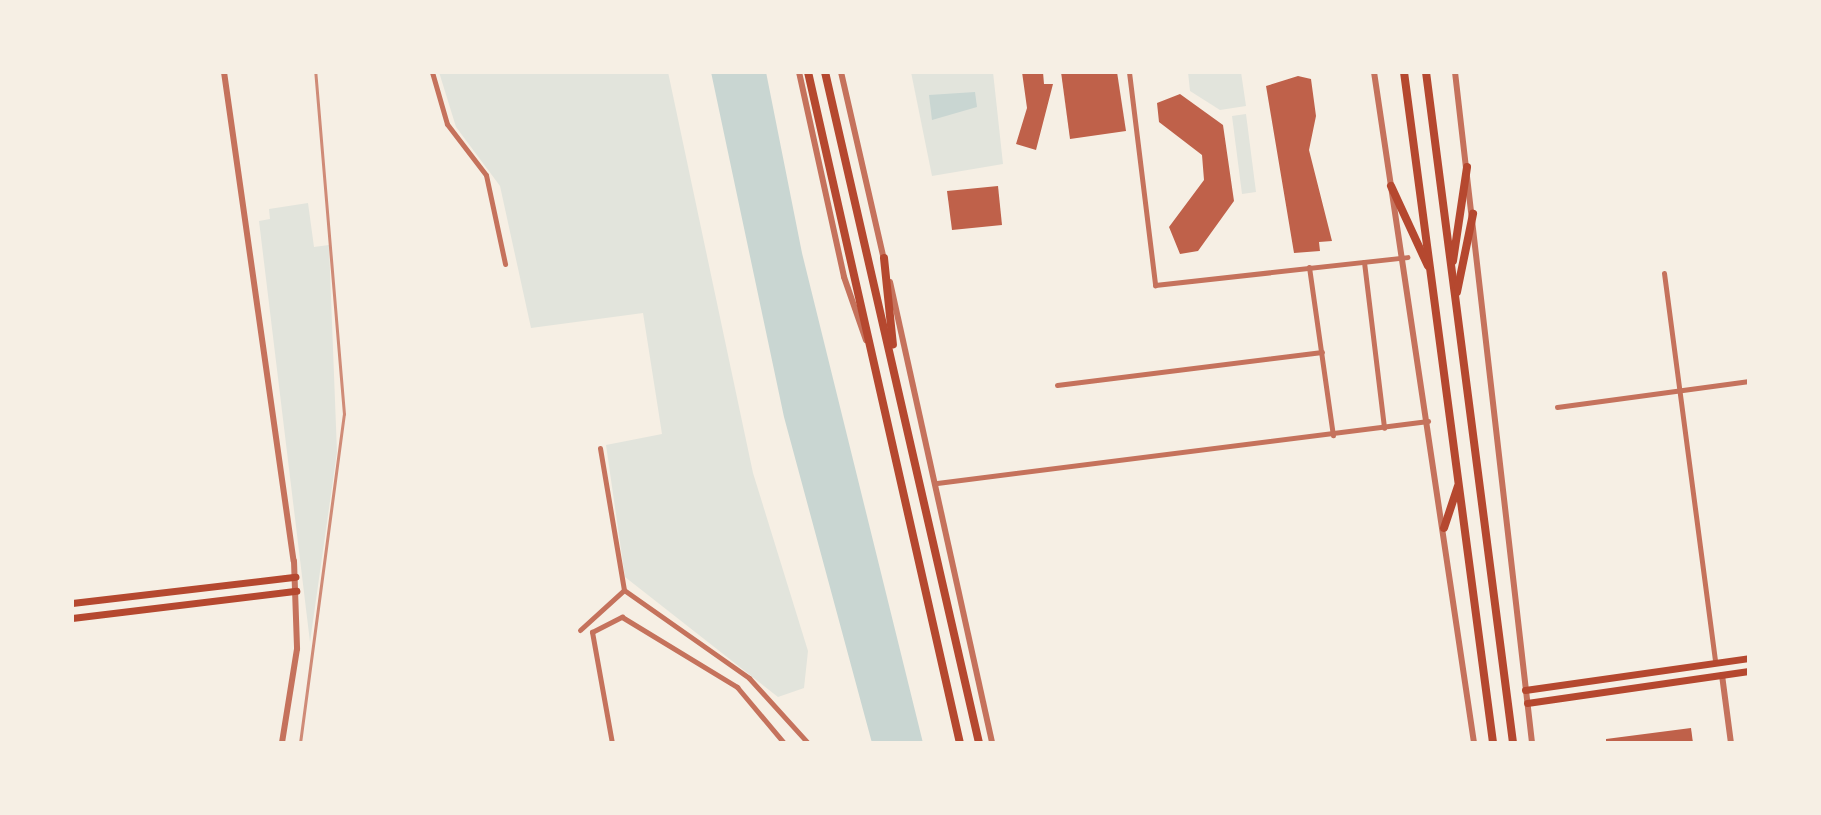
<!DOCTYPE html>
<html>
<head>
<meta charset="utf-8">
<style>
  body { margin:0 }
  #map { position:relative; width:1821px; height:815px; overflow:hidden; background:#f6efe4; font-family:"Asap Condensed",sans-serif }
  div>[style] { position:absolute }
  .green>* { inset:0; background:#e2e4dc }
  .water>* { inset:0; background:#c9d6d2 }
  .building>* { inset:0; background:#bf614a }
  .minor>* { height:5px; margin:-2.5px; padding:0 2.5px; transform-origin:2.5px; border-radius:2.5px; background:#c5725c }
  .tertiary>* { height:6px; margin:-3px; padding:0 3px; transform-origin:3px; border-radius:3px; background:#c5725c }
  .secondary>* { height:7px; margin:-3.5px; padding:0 3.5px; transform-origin:3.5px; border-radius:3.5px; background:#b5482f }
  .trunk>* { height:8px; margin:-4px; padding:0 4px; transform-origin:4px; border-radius:4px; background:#b5482f }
  .rail>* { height:3px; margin:-1.5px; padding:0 1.5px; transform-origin:1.5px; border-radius:1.5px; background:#cf8b77 }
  span { translate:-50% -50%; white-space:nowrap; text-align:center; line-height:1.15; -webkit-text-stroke:7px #f6efe4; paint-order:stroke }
  .frame { position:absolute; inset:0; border:74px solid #f6efe4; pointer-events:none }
</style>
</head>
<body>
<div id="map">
  <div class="green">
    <div style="clip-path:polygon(439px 72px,668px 72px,753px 473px,808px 651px,804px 688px,778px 697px,625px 577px,606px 445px,662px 434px,643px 313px,531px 328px,500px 186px,456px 127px)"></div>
    <div style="clip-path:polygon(911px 72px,993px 72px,1003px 164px,932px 176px)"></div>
    <div style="clip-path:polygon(1188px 72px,1241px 72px,1246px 106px,1220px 110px,1190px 91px)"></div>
    <div style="clip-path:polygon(1246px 114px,1256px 192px,1242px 194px,1232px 116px)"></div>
    <div style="clip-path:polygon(308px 203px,314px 247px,329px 245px,337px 452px,310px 642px,259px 221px,270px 219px,269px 209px)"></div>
  </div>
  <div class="water">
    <div style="clip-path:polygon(711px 72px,766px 72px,802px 253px,923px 743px,872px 743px,784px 417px)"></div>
    <div style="clip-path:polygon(975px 92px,977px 107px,932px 120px,929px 95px)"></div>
  </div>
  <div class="building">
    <div style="clip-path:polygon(1022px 72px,1043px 72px,1044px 84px,1053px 84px,1036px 150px,1016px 144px,1027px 108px)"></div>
    <div style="clip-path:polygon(1061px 72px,1117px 72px,1126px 131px,1070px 139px)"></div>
    <div style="clip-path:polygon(1298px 76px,1311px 79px,1316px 116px,1309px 150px,1332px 241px,1319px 242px,1320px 251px,1294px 253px,1266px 86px)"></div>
    <div style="clip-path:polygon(1180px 94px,1223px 125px,1234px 201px,1198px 251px,1180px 254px,1169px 227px,1204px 180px,1202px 155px,1159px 122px,1157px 103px)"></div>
    <div style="clip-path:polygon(998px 186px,1002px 225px,952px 230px,947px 191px)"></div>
    <div style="clip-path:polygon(1691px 728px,1693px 743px,1606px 743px,1606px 739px)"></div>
  </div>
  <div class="minor">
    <div style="left:432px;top:72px;width:54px;rotate:73.9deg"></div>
    <div style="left:447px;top:124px;width:64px;rotate:52.6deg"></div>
    <div style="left:486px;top:175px;width:91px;rotate:77.9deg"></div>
    <div style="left:1129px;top:72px;width:215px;rotate:83deg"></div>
    <div style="left:1155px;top:285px;width:254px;rotate:-6.3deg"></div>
    <div style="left:1364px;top:262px;width:167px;rotate:83.1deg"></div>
    <div style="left:1309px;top:267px;width:170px;rotate:81.9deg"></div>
    <div style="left:1664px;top:273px;width:393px;rotate:82.5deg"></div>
    <div style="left:1057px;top:385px;width:267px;rotate:-7.1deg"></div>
    <div style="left:1557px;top:407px;width:194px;rotate:-7.7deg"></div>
    <div style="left:937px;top:483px;width:495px;rotate:-7.2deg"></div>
    <div style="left:624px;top:590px;width:153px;rotate:35.1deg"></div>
    <div style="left:749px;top:678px;width:88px;rotate:47.8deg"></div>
    <div style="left:580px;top:630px;width:59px;rotate:-42.3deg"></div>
    <div style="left:624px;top:590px;width:144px;rotate:-99.6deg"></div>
    <div style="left:612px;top:743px;width:113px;rotate:-100.2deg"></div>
    <div style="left:592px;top:632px;width:34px;rotate:-27deg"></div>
    <div style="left:622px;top:617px;width:135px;rotate:31.3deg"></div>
    <div style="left:737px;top:687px;width:73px;rotate:50deg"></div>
  </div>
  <div class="tertiary">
    <div style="left:224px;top:72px;width:494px;rotate:81.9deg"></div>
    <div style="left:294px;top:561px;width:88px;rotate:88deg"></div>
    <div style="left:297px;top:649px;width:95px;rotate:99.1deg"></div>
    <div style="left:799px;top:72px;width:210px;rotate:77.6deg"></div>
    <div style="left:844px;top:277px;width:67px;rotate:70.8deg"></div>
    <div style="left:841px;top:72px;width:192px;rotate:77.1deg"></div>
    <div style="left:1374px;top:72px;width:678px;rotate:81.52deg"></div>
    <div style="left:1455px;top:72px;width:675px;rotate:83.45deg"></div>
    <div style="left:890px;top:282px;width:472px;rotate:77.5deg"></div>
    <div style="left:1722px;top:675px;width:69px;rotate:82.5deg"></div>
  </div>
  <div class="secondary">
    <div style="left:72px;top:603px;width:225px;rotate:-6.7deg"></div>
    <div style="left:72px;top:618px;width:226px;rotate:-6.9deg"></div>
    <div style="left:1525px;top:690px;width:226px;rotate:-8.1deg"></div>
    <div style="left:1527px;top:703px;width:224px;rotate:-8.2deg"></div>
  </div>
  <div class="trunk">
    <div style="left:808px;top:72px;width:688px;rotate:77.24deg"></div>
    <div style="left:825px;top:72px;width:688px;rotate:77.07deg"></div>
    <div style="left:1404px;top:72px;width:677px;rotate:82.44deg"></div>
    <div style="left:1426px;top:72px;width:677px;rotate:82.61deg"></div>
    <div style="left:1391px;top:186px;width:88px;rotate:65.2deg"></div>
    <div style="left:884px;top:258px;width:87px;rotate:84.1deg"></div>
    <div style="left:1453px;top:261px;width:95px;rotate:-81.5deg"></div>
    <div style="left:1457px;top:292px;width:80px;rotate:-78.4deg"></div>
    <div style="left:1444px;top:528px;width:44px;rotate:-71.6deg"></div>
  </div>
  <div class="rail">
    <div style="left:300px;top:743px;width:332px;rotate:-82.4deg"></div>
    <div style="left:344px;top:414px;width:343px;rotate:-94.8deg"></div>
  </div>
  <div class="frame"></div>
</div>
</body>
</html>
